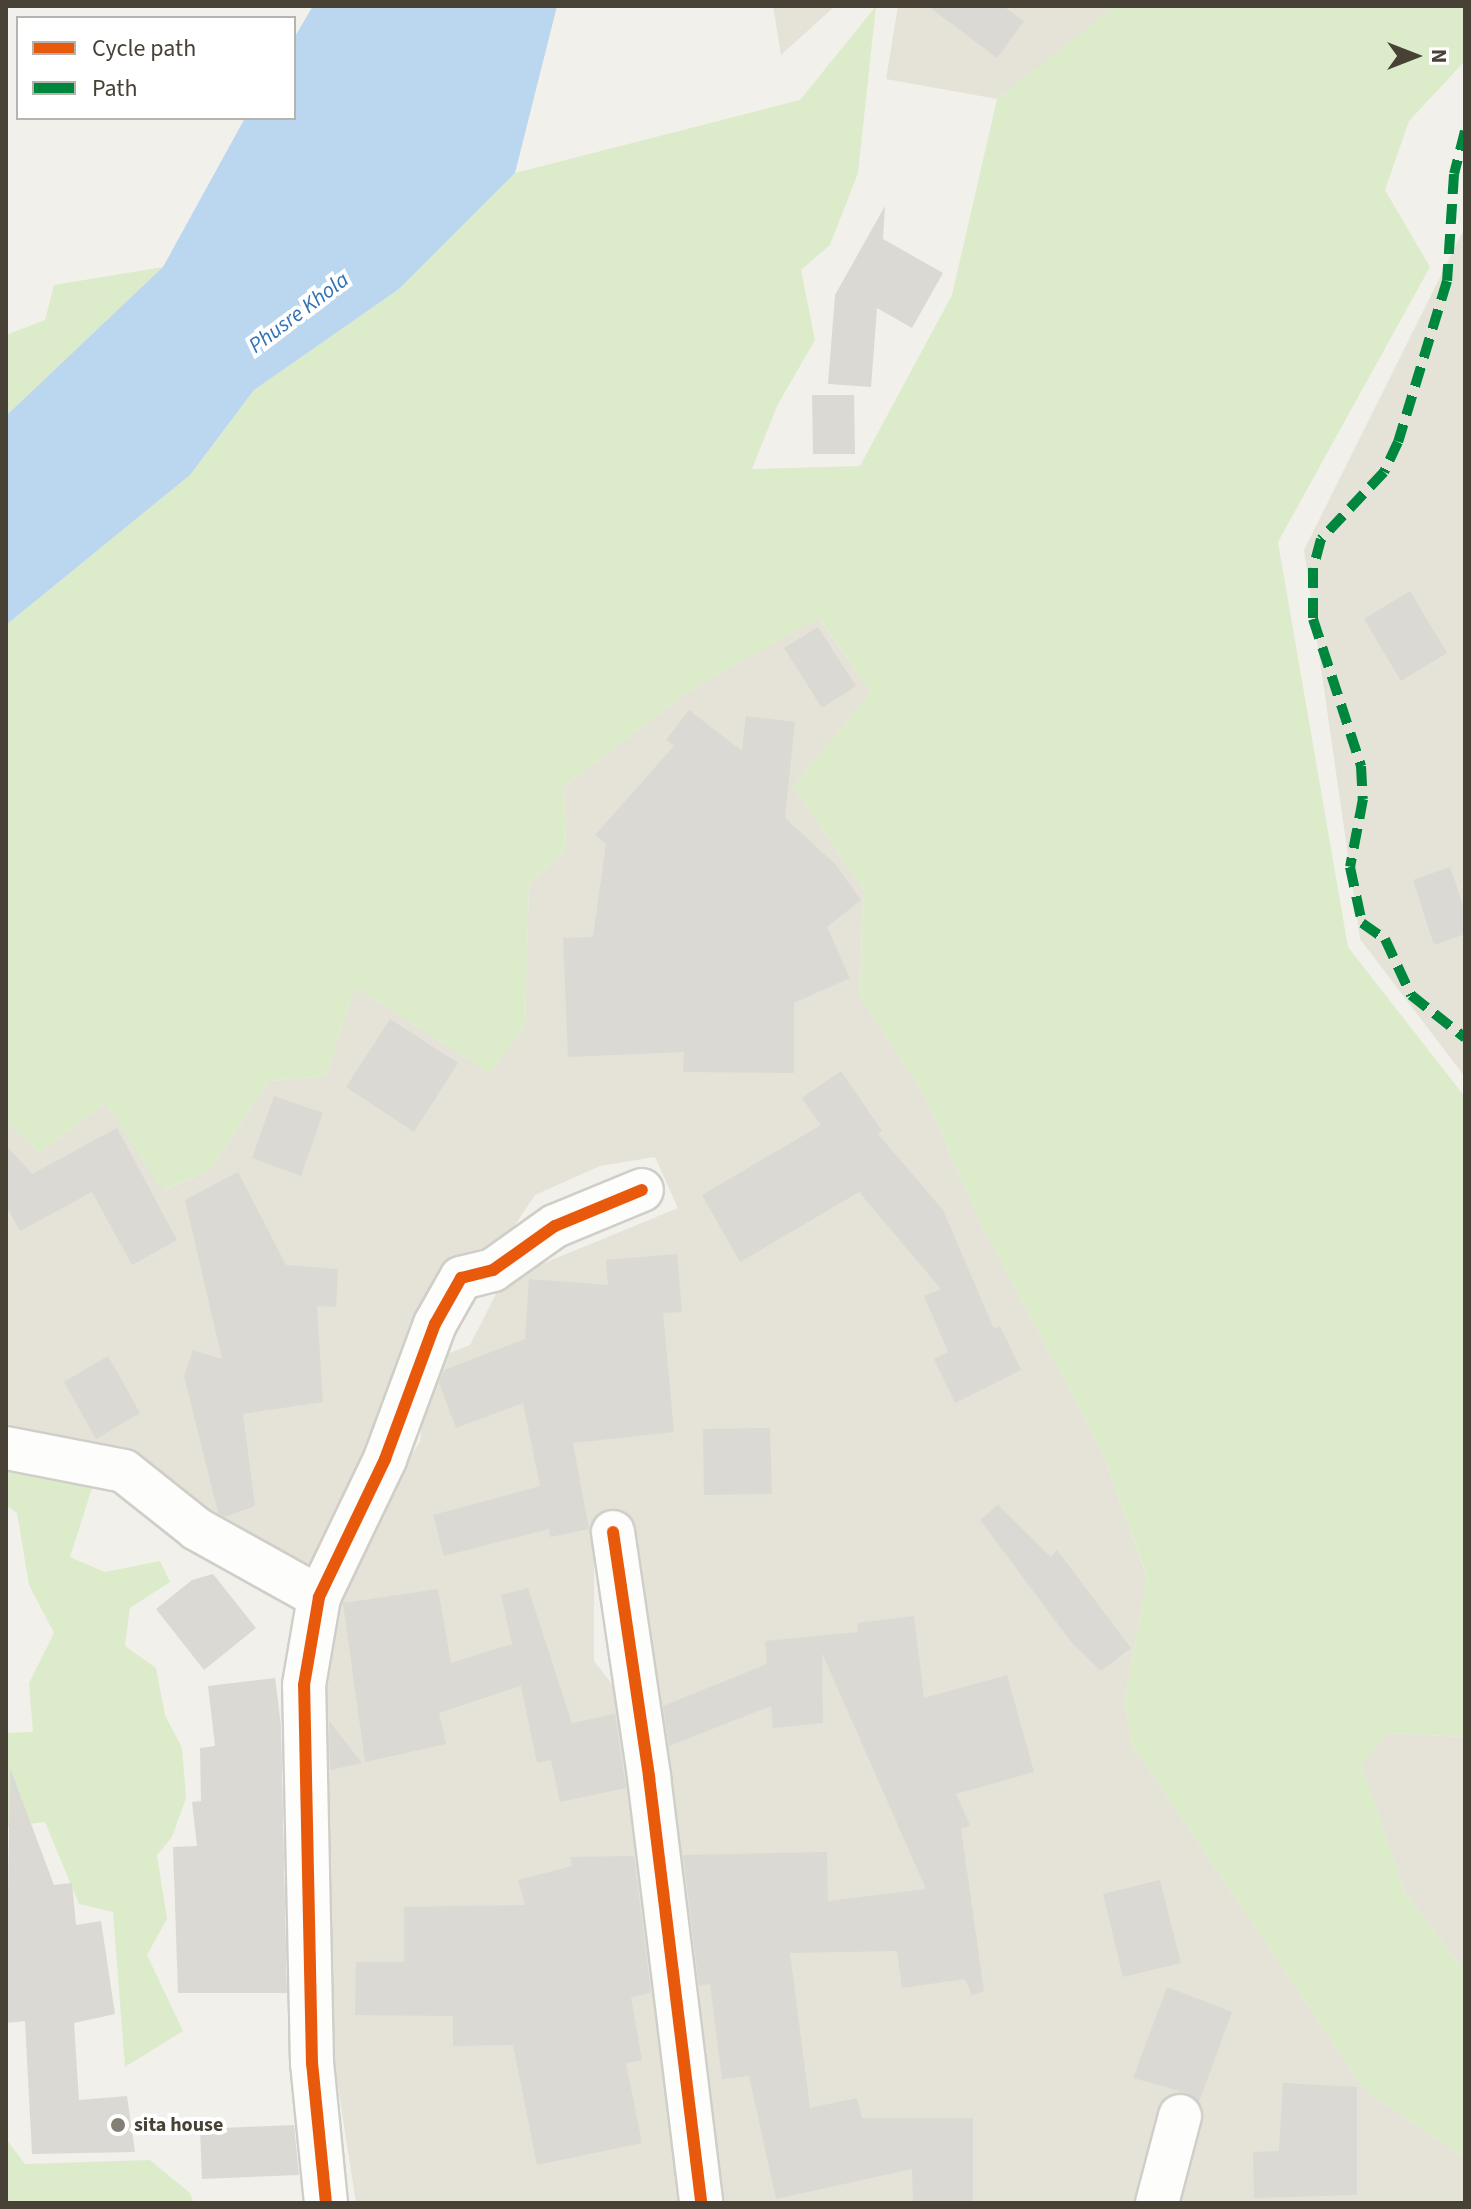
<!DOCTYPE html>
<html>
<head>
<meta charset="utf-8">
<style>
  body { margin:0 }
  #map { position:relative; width:1471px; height:2209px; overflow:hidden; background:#f1f0eb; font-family:"Source Sans 3",sans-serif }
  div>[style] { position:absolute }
  .residential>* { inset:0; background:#e5e2d8 }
  .green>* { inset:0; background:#dceccb }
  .water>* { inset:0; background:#bbd6ef }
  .building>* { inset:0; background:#dbd9d3 }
  .roads { filter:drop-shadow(2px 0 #cfcec8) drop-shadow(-2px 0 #cfcec8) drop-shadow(0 2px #cfcec8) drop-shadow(0 -2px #cfcec8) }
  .minor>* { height:42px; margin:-21px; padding:0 21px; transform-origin:21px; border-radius:21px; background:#fdfdfc }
  .quiet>* { height:10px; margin-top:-5px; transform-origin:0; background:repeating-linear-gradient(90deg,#00873e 0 20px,transparent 0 30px) }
  .cycleway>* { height:12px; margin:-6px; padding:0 6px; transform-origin:6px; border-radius:6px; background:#e8590c }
  .dots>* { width:22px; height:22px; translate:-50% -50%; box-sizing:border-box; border:4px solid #fff; border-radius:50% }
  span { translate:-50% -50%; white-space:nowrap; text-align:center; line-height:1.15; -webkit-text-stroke:8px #fff; paint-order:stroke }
  .poi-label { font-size:20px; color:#484236; font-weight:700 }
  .left { translate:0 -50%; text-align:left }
  .water-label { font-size:22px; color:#2e71b5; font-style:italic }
  .frame { position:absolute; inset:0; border:8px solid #484236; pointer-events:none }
  .legend { position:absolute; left:16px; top:16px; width:280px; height:104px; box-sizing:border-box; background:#fff; border:2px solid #b6b3af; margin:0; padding:10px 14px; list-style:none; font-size:24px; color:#484236 }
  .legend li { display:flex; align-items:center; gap:16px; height:40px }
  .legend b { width:40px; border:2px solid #b6b3af }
  .north { position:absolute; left:1375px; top:16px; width:80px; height:80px; -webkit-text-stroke:6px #fff; paint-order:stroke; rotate:90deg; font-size:22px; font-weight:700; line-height:32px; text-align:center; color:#484236 }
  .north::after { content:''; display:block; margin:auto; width:28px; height:36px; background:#484236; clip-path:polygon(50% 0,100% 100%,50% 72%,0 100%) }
</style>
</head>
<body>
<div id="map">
  <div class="residential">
    <div style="clip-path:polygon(773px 6px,835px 6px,781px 55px)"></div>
    <div style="clip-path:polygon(898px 6px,1115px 6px,1116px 8px,997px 99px,886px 79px)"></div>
    <div style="clip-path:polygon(1465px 227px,1465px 1077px,1360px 939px,1304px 550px)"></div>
    <div style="clip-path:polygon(818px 617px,871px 692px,793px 787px,863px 888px,860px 996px,926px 1098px,979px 1220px,1103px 1453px,1147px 1578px,1124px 1703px,1132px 1745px,1365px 2090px,1465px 2158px,1465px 2203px,1176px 2203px,1202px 2109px,1167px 2105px,1142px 2203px,710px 2203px,628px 1514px,594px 1521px,594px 1661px,635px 1713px,691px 2203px,356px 2203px,332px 2048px,325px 1689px,342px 1554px,420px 1442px,427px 1362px,470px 1345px,503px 1280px,678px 1208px,655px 1157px,600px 1166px,535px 1195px,494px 1256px,448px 1262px,411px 1359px,312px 1566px,278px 1565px,6px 1436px,6px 1121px,40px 1153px,106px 1103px,164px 1191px,211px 1169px,269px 1081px,326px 1076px,355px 987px,490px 1072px,525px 1026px,529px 885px,566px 849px,564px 787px,687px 692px)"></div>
    <div style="clip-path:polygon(1387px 1733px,1465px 1737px,1465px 1972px,1406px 1895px,1361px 1764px)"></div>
  </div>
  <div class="green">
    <div style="clip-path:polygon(876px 6px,858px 173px,830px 245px,801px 270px,815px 340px,777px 406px,752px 469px,860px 466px,952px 295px,997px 99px,1115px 6px,1465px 6px,1465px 61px,1409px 121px,1385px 190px,1430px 267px,1278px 542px,1348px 947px,1465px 1097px,1465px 1737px,1387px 1733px,1362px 1764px,1406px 1895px,1465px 1972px,1465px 2158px,1365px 2090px,1132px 1745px,1124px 1703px,1147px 1577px,1103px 1453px,979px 1220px,926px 1098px,860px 996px,863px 888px,793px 787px,871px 692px,819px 618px,687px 692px,564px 787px,566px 849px,529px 885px,525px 1026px,490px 1073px,355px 987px,326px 1076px,269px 1081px,211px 1169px,163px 1191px,106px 1103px,40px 1153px,6px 1121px,6px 625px,190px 475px,254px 390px,399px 289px,515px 173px,800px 100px)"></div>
    <div style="clip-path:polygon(163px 267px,49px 378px,6px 416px,6px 335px,45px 320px,54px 285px)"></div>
    <div style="clip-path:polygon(6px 1466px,94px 1482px,70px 1557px,105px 1572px,160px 1561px,170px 1582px,130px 1608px,125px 1646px,156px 1668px,165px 1715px,182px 1748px,186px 1798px,172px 1837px,157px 1855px,167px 1919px,147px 1955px,183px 2031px,125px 2067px,113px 1912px,79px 1904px,45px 1822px,6px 1827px,6px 1733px,33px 1732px,29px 1683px,54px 1633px,29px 1585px,17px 1513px,6px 1505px)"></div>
    <div style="clip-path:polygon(6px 2139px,25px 2164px,150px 2160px,190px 2193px,194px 2203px,6px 2203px)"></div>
  </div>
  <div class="water">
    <div style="clip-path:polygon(313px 6px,557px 6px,515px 173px,399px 289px,254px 390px,190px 475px,6px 625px,6px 416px,163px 267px,245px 118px,294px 118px,294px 38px)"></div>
  </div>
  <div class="building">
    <div style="clip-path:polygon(928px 6px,1003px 6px,1024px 21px,997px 58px)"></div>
    <div style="clip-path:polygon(885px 206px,883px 239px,943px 273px,912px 328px,877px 308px,871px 387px,828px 384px,835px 295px)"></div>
    <div style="clip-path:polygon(812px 395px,854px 395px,855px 454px,813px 454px)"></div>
    <div style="clip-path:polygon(1410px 591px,1447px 653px,1401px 681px,1364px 619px)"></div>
    <div style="clip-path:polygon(818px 627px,856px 686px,822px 708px,784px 648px)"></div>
    <div style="clip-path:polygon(689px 710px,742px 751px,746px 716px,795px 722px,785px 818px,835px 864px,861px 900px,827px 927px,850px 978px,794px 1003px,794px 1073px,683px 1072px,684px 1052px,568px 1057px,563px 938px,593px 937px,606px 844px,595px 835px,674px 746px,666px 740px)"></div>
    <div style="clip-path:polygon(1450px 867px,1465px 911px,1465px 934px,1434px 945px,1413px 880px)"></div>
    <div style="clip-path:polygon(390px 1019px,458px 1063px,414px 1132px,346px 1087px)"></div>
    <div style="clip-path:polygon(841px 1071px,882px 1131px,878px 1134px,943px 1210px,994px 1329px,1000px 1326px,1021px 1370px,955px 1403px,934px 1359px,948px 1352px,924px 1296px,941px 1289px,859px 1192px,740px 1262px,702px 1195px,821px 1125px,802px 1098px)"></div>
    <div style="clip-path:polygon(274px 1096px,323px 1113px,301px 1176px,252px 1158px)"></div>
    <div style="clip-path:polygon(117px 1128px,177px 1240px,132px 1265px,92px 1192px,20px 1231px,6px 1206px,6px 1145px,32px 1174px)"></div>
    <div style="clip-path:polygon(238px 1172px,286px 1265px,338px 1269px,336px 1307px,317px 1306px,323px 1402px,243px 1414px,255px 1506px,225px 1517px,218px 1513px,184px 1376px,193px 1350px,222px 1359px,185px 1200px)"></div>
    <div style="clip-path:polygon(677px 1254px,682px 1312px,663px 1313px,674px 1432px,573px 1443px,589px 1529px,550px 1537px,549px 1529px,444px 1556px,433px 1515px,540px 1486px,523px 1403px,456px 1428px,439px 1383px,444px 1370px,525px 1339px,529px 1279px,608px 1285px,606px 1260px)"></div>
    <div style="clip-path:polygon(108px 1356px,140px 1413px,96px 1439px,64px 1382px)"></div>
    <div style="clip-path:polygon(770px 1428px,772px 1494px,704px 1495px,703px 1429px)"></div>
    <div style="clip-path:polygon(998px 1505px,1051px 1557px,1057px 1550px,1131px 1648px,1101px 1671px,1072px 1643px,980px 1520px)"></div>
    <div style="clip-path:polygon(213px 1574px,256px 1628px,204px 1670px,156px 1609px,192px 1580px)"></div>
    <div style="clip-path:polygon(528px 1588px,572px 1723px,615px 1714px,626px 1788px,560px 1802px,551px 1760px,537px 1763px,521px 1686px,439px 1713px,446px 1744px,365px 1762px,343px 1603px,438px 1589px,451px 1663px,512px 1644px,501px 1595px)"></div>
    <div style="clip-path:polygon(914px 1616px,924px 1698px,1007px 1675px,1034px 1772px,956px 1794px,970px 1825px,961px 1829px,984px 1991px,972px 1995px,965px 1979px,902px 1988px,897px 1951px,790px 1953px,810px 2108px,857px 2098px,862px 2118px,973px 2118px,973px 2201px,913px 2201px,912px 2169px,776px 2199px,749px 2076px,722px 2079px,710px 1984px,699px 1986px,683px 1855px,827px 1852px,828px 1901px,926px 1889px,822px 1653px,823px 1723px,773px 1728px,771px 1706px,669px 1746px,663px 1706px,767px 1664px,765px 1641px,858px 1632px,857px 1623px)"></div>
    <div style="clip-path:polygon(275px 1678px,281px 1726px,287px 1993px,178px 1993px,173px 1847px,197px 1846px,192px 1802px,201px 1801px,200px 1748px,215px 1746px,208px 1686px)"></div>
    <div style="clip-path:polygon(329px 1721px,362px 1763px,330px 1770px)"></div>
    <div style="clip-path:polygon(10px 1768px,54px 1885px,72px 1883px,76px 1925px,101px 1921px,115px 2014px,74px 2023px,79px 2100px,127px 2096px,135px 2152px,32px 2154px,25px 2021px,6px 2023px)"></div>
    <div style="clip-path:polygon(634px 1856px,651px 1993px,631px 1997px,642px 2060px,626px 2063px,642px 2143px,537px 2165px,513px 2045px,453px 2046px,453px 2016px,355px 2015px,356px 1962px,404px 1962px,404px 1907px,525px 1905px,518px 1880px,572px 1866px,570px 1857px)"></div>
    <div style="clip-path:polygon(1160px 1880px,1181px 1963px,1123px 1977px,1103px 1894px)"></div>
    <div style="clip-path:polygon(1167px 1987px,1232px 2012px,1199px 2102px,1187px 2093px,1133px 2078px)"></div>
    <div style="clip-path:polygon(1283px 2083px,1357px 2087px,1357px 2195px,1254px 2198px,1253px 2152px,1279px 2151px)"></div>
    <div style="clip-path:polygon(294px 2125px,299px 2175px,202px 2179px,200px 2129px)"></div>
  </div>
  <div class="roads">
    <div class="minor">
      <div style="left:6px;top:1448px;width:120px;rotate:11deg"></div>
      <div style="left:124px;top:1471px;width:93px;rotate:38.5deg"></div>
      <div style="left:197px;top:1529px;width:140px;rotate:29.1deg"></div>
      <div style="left:613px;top:1532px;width:248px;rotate:81.6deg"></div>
      <div style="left:649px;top:1777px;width:429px;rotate:83deg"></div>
      <div style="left:326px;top:2203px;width:141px;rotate:-95.7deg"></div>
      <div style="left:312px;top:2063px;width:378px;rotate:-91.2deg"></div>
      <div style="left:304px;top:1685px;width:89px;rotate:-80.3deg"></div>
      <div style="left:319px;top:1597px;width:153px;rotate:-64.4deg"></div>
      <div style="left:385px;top:1459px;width:144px;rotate:-69.7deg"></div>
      <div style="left:435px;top:1324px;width:53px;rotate:-60.5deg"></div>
      <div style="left:461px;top:1278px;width:33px;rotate:-14deg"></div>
      <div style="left:493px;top:1270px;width:76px;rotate:-35.4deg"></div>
      <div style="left:555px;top:1226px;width:94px;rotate:-22.5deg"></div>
      <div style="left:1157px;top:2203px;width:90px;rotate:-75.2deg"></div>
    </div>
  </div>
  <div class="quiet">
    <div style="left:1465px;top:131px;width:44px;rotate:104.3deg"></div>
    <div style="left:1454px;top:174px;width:107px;rotate:93.7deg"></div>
    <div style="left:1447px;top:281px;width:168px;rotate:106.9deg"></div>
    <div style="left:1398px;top:442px;width:33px;rotate:115deg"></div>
    <div style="left:1384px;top:472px;width:92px;rotate:133.2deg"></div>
    <div style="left:1321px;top:539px;width:30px;rotate:105deg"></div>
    <div style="left:1313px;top:568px;width:51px;rotate:90deg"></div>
    <div style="left:1313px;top:619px;width:155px;rotate:71.9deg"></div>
    <div style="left:1361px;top:766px;width:33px;rotate:87deg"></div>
    <div style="left:1363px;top:799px;width:69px;rotate:100.8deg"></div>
    <div style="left:1350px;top:867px;width:57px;rotate:77.9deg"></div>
    <div style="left:1362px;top:923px;width:28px;rotate:35deg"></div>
    <div style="left:1385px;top:939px;width:62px;rotate:65.1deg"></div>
    <div style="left:1411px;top:995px;width:69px;rotate:38.5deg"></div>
  </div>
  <div class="cycleway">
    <div style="left:613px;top:1532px;width:248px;rotate:81.6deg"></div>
    <div style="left:649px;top:1777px;width:429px;rotate:83deg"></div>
    <div style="left:326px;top:2203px;width:141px;rotate:-95.7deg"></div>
    <div style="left:312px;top:2063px;width:378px;rotate:-91.2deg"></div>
    <div style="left:304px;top:1685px;width:89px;rotate:-80.3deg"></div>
    <div style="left:319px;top:1597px;width:153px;rotate:-64.4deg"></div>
    <div style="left:385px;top:1459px;width:144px;rotate:-69.7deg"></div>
    <div style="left:435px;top:1324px;width:53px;rotate:-60.5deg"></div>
    <div style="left:461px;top:1278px;width:33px;rotate:-14deg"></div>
    <div style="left:493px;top:1270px;width:76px;rotate:-35.4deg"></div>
    <div style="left:555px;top:1226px;width:94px;rotate:-22.5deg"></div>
  </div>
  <div class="dots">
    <div style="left:118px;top:2125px;background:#837f75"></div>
  </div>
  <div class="poi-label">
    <span class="left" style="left:134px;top:2125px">sita house</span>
  </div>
  <div class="water-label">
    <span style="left:299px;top:313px;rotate:-37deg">Phusre Khola</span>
  </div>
  <div class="frame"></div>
  <ul class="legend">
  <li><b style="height:10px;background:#e8590c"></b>Cycle path</li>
  <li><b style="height:10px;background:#00873e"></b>Path</li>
  </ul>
  <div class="north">N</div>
</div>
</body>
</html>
